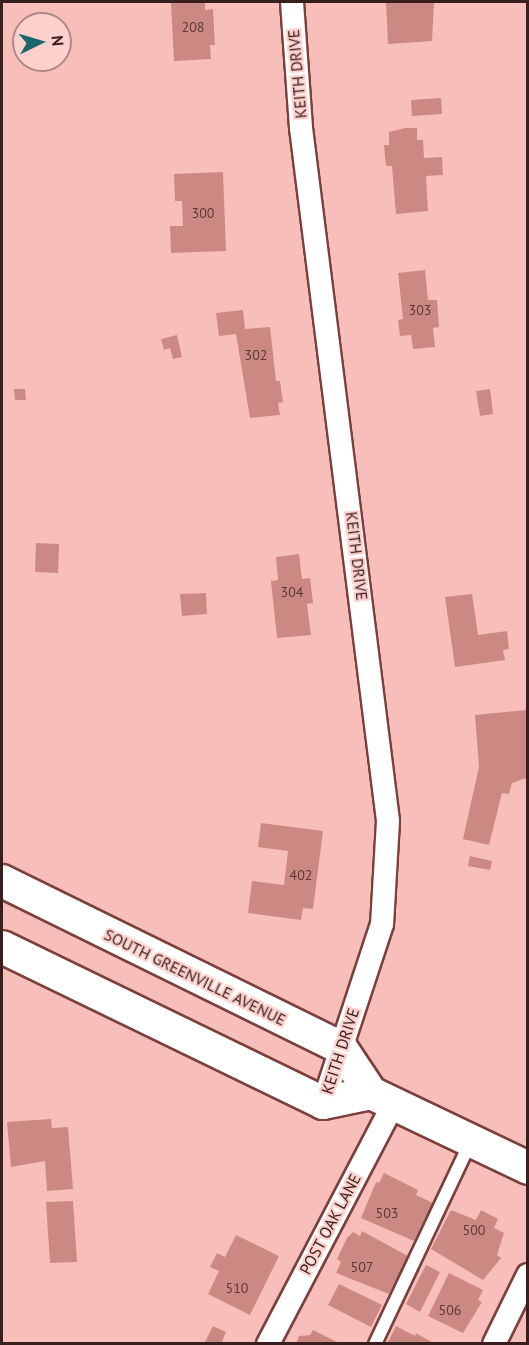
<!DOCTYPE html>
<html>
<head>
<meta charset="utf-8">
<style>
  body { margin:0 }
  #map { position:relative; width:529px; height:1345px; overflow:hidden; background:#f8bfba; font-family:"PT Sans",sans-serif }
  div>[style] { position:absolute }
  .building>* { inset:0; background:#cc8984 }
  .roads { filter:drop-shadow(2px 0 #7b3f3c) drop-shadow(-2px 0 #7b3f3c) drop-shadow(0 2px #7b3f3c) drop-shadow(0 -2px #7b3f3c) }
  .lane>* { height:12px; margin:-6px; padding:0 6px; transform-origin:6px; border-radius:6px; background:#fff }
  .street>* { height:22px; margin:-11px; padding:0 11px; transform-origin:11px; border-radius:11px; background:#fff }
  .secondary>* { height:32px; margin:-16px; padding:0 16px; transform-origin:16px; border-radius:16px; background:#fff }
  span { translate:-50% -50%; white-space:nowrap; text-align:center; line-height:1.15; -webkit-text-stroke:4.5px #fcd0cc; paint-order:stroke }
  .number-label { font-size:14px; color:#5d3936 }
  .number-label span { -webkit-text-stroke-width:0 }
  .street-label { font-size:16px; color:#381e1c }
  .frame { position:absolute; inset:0; border:3px solid #381e1c; pointer-events:none }
  .north { position:absolute; left:12px; top:12px; width:60px; height:60px; box-sizing:border-box; background:#fcd0cc; border:2px solid #ae8986; border-radius:50%; rotate:85deg; font-size:16px; font-weight:700; line-height:24px; text-align:center; color:#381e1c }
  .north::after { content:''; display:block; margin:auto; width:21px; height:27px; background:#19666d; clip-path:polygon(50% 0,100% 100%,50% 72%,0 100%) }
</style>
</head>
<body>
<div id="map">
  <div class="building">
    <div style="clip-path:polygon(205px 2px,205px 10px,213px 9px,215px 45px,210px 45px,211px 59px,174px 61px,171px 3px)"></div>
    <div style="clip-path:polygon(386px 2px,434px 2px,432px 41px,388px 44px)"></div>
    <div style="clip-path:polygon(441px 98px,442px 114px,412px 116px,411px 100px)"></div>
    <div style="clip-path:polygon(405px 128px,417px 128px,417px 140px,423px 140px,424px 158px,442px 157px,443px 175px,426px 176px,428px 211px,396px 214px,392px 166px,386px 166px,384px 145px,389px 145px,389px 132px)"></div>
    <div style="clip-path:polygon(223px 172px,226px 251px,171px 253px,170px 226px,183px 226px,182px 201px,175px 201px,174px 174px)"></div>
    <div style="clip-path:polygon(425px 270px,428px 300px,437px 300px,439px 327px,433px 328px,435px 347px,413px 349px,411px 335px,400px 336px,398px 320px,403px 319px,398px 273px)"></div>
    <div style="clip-path:polygon(243px 310px,245px 329px,270px 327px,276px 381px,280px 381px,283px 402px,278px 403px,280px 415px,250px 418px,236px 334px,219px 336px,216px 313px)"></div>
    <div style="clip-path:polygon(177px 335px,182px 357px,173px 359px,170px 348px,164px 350px,161px 339px)"></div>
    <div style="clip-path:polygon(14px 389px,25px 389px,26px 400px,15px 400px)"></div>
    <div style="clip-path:polygon(490px 389px,493px 414px,480px 416px,476px 391px)"></div>
    <div style="clip-path:polygon(36px 543px,59px 544px,58px 573px,35px 572px)"></div>
    <div style="clip-path:polygon(299px 554px,302px 579px,310px 578px,313px 603px,307px 604px,311px 635px,277px 638px,271px 581px,278px 580px,276px 557px)"></div>
    <div style="clip-path:polygon(206px 593px,207px 614px,182px 616px,180px 594px)"></div>
    <div style="clip-path:polygon(472px 594px,478px 635px,507px 631px,509px 649px,503px 650px,505px 660px,455px 667px,445px 597px)"></div>
    <div style="clip-path:polygon(526px 710px,526px 778px,512px 783px,509px 794px,502px 793px,489px 845px,463px 839px,479px 767px,475px 715px)"></div>
    <div style="clip-path:polygon(261px 823px,323px 831px,313px 909px,303px 908px,301px 920px,248px 913px,252px 881px,284px 885px,288px 851px,258px 847px)"></div>
    <div style="clip-path:polygon(470px 856px,492px 861px,490px 870px,468px 866px)"></div>
    <div style="clip-path:polygon(51px 1119px,52px 1128px,68px 1127px,73px 1189px,47px 1191px,45px 1161px,11px 1167px,7px 1122px)"></div>
    <div style="clip-path:polygon(384px 1173px,418px 1190px,416px 1195px,433px 1203px,414px 1241px,361px 1218px,376px 1182px,379px 1183px)"></div>
    <div style="clip-path:polygon(73px 1201px,77px 1262px,50px 1263px,46px 1202px)"></div>
    <div style="clip-path:polygon(451px 1210px,476px 1220px,481px 1210px,498px 1219px,494px 1228px,504px 1233px,497px 1255px,501px 1258px,483px 1280px,431px 1249px)"></div>
    <div style="clip-path:polygon(362px 1231px,408px 1256px,389px 1294px,336px 1273px,341px 1262px,337px 1259px,347px 1238px,353px 1232px,360px 1236px)"></div>
    <div style="clip-path:polygon(236px 1235px,279px 1256px,250px 1315px,208px 1294px,219px 1271px,210px 1267px,217px 1253px,225px 1257px)"></div>
    <div style="clip-path:polygon(426px 1265px,440px 1272px,420px 1312px,406px 1304px)"></div>
    <div style="clip-path:polygon(449px 1273px,483px 1290px,478px 1300px,482px 1302px,463px 1333px,428px 1316px)"></div>
    <div style="clip-path:polygon(339px 1284px,382px 1305px,371px 1327px,328px 1305px)"></div>
    <div style="clip-path:polygon(213px 1326px,226px 1332px,221px 1344px,204px 1344px)"></div>
    <div style="clip-path:polygon(396px 1326px,415px 1336px,416px 1333px,435px 1344px,387px 1344px)"></div>
    <div style="clip-path:polygon(313px 1330px,341px 1344px,296px 1344px,299px 1336px,310px 1335px)"></div>
  </div>
  <div class="roads">
    <div class="lane">
      <div style="left:375px;top:1344px;width:225px;rotate:-64.7deg"></div>
    </div>
    <div class="street">
      <div style="left:292px;top:2px;width:126px;rotate:85.9deg"></div>
      <div style="left:301px;top:128px;width:698px;rotate:82.84deg"></div>
      <div style="left:388px;top:821px;width:103px;rotate:93.3deg"></div>
      <div style="left:382px;top:924px;width:188px;rotate:108.2deg"></div>
      <div style="left:268px;top:1344px;width:270px;rotate:-62.4deg"></div>
      <div style="left:494px;top:1344px;width:77px;rotate:-63.8deg"></div>
    </div>
    <div class="secondary">
      <div style="left:2px;top:881px;width:378px;rotate:26.2deg"></div>
      <div style="left:341px;top:1048px;width:54px;rotate:56.3deg"></div>
      <div style="left:371px;top:1093px;width:174px;rotate:25.5deg"></div>
      <div style="left:2px;top:947px;width:357px;rotate:25.9deg"></div>
      <div style="left:323px;top:1103px;width:49px;rotate:-11.8deg"></div>
    </div>
  </div>
  <div class="number-label">
    <span style="left:193px;top:27px">208</span>
    <span style="left:203px;top:213px">300</span>
    <span style="left:420px;top:310px">303</span>
    <span style="left:256px;top:355px">302</span>
    <span style="left:292px;top:592px">304</span>
    <span style="left:301px;top:875px">402</span>
    <span style="left:387px;top:1213px">503</span>
    <span style="left:474px;top:1230px">500</span>
    <span style="left:362px;top:1267px">507</span>
    <span style="left:237px;top:1288px">510</span>
    <span style="left:450px;top:1310px">506</span>
  </div>
  <div class="street-label">
    <span style="left:297px;top:74px;rotate:-95deg">KEITH DRIVE</span>
    <span style="left:357px;top:556px;rotate:83deg">KEITH DRIVE</span>
    <span style="left:195px;top:977px;rotate:26deg">SOUTH GREENVILLE AVENUE</span>
    <span style="left:340px;top:1051px;rotate:-72deg">KEITH DRIVE</span>
    <span style="left:330px;top:1224px;rotate:-62deg">POST OAK LANE</span>
  </div>
  <div class="frame"></div>
  <div class="north">N</div>
</div>
</body>
</html>
